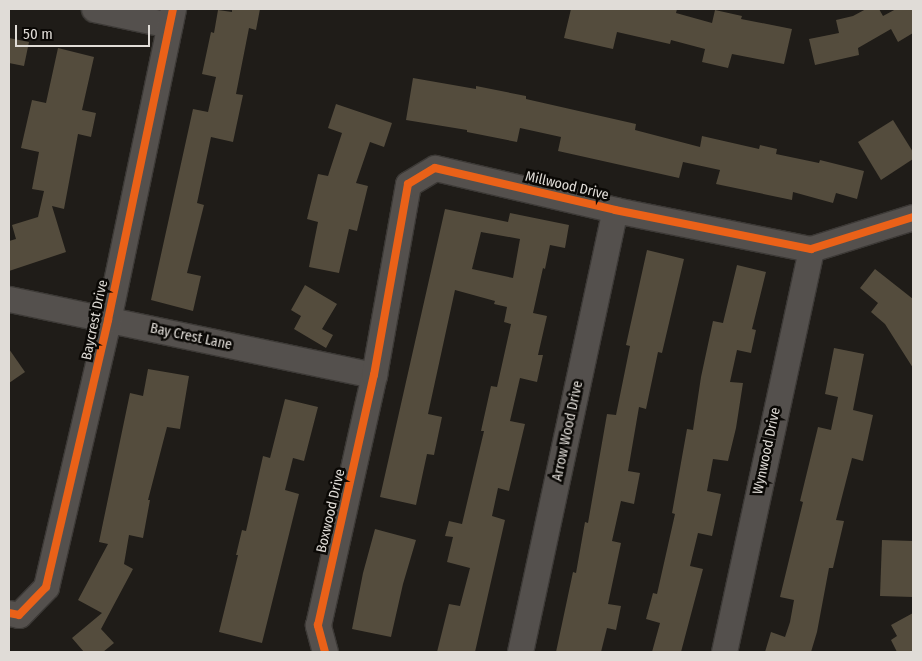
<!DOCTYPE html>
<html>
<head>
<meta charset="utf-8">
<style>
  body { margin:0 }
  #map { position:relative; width:922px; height:661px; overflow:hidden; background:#1f1c18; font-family:"Fira Sans Condensed",sans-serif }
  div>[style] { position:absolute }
  .building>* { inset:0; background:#544c3d }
  .roads { filter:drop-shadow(1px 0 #3c3936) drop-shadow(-1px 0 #3c3936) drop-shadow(0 1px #3c3936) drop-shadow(0 -1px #3c3936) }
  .minor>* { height:25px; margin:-12.5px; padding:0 12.5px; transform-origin:12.5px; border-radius:12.5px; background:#54504d }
  .cycleway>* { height:8px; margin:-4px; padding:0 4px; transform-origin:4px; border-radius:4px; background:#ea6118 }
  span { translate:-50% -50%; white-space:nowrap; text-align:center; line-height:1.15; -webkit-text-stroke:5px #0a0805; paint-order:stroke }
  .street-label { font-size:14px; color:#e0dcd7 }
  .frame { position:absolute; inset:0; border:10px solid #e0dcd7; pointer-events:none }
  .scale { position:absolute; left:15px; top:25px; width:135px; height:22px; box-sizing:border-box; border:2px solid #e0dcd7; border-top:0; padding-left:6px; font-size:15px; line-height:18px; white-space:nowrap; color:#e0dcd7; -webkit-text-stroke:4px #0a0805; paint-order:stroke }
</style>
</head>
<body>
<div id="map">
  <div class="building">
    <div style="clip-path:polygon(232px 9px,260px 9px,256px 30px,249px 28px,236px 94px,243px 95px,233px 142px,211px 137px,197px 203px,204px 205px,187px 273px,201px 276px,193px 311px,151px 300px,193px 109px,208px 112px,216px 77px,202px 74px,211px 32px,214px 33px,218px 10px,232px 12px)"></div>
    <div style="clip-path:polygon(571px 9px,677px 9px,676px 13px,712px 23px,715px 10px,742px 16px,741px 19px,792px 29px,784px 64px,732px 54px,728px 68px,702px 62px,705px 49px,671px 40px,670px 44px,617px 32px,613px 49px,564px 38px)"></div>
    <div style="clip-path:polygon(866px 9px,879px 9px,883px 16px,896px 9px,913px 9px,913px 33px,898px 42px,891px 29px,858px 48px,859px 55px,815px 65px,809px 39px,839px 33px,836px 20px,853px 16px)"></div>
    <div style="clip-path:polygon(9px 38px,29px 42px,24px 66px,9px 63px)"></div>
    <div style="clip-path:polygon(58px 48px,94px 57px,82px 110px,96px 113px,91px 137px,78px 134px,64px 209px,52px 206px,66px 252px,9px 271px,9px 241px,16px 239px,12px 225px,38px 217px,44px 191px,32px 189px,39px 152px,21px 148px,32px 100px,46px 103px)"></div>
    <div style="clip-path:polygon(413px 78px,476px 89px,476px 86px,526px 96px,526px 99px,636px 124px,635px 130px,700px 147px,702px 136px,759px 149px,760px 145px,777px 149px,776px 154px,819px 163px,820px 160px,864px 171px,857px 199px,836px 193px,833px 203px,793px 192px,792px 200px,716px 184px,720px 170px,683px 162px,679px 178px,558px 151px,561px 137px,520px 128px,517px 142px,467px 132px,467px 130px,406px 120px)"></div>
    <div style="clip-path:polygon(336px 104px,392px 123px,384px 147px,370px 142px,356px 183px,368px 186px,357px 231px,349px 229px,339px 273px,309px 267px,318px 222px,307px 219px,318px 174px,328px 176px,342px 133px,328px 128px)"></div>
    <div style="clip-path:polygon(893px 120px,913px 152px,913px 159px,881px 180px,858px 142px)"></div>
    <div style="clip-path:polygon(evenodd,445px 209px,508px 222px,510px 213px,569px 225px,565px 248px,550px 245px,545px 269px,543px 268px,533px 313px,547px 316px,538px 355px,543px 355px,537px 382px,520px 378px,510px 421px,525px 424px,509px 491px,498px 488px,492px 516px,505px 520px,475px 652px,437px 652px,449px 604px,460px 606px,470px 568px,447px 562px,453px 537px,445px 536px,449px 521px,462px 524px,484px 431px,481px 431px,491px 386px,497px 387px,511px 324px,504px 322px,507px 307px,494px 304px,495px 301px,455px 290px,428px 414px,442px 417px,434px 455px,427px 454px,416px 505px,380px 497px,445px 209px,481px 232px,520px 239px,513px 278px,472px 269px,481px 232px)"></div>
    <div style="clip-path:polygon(647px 250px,684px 259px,662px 353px,658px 352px,646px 409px,639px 407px,628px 471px,640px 473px,634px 504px,621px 501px,612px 541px,621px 543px,608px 604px,621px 606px,616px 630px,607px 628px,601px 652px,556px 652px,573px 572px,576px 573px,585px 522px,588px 523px,607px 414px,616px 415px,630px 346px,626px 345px)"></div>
    <div style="clip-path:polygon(737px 265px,766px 272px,752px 329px,756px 330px,751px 353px,737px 350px,730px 382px,743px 383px,736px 428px,728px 461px,713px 459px,707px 491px,721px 494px,712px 536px,698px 533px,690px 566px,703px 569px,681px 652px,652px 652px,660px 623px,646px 619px,653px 593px,657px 594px,675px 514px,672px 513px,687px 429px,693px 430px,701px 377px,713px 321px,723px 323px)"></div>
    <div style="clip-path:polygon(875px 269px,913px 299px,913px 368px,885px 324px,871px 312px,878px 303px,860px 288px)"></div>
    <div style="clip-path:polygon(305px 285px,337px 304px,322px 329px,333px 335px,326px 348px,294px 329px,301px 316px,291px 310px)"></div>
    <div style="clip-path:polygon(834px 348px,864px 354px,853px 410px,873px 415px,863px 461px,852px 458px,836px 520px,844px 521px,833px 568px,829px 568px,817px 632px,811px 652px,765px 652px,771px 632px,785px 637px,790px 622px,794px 600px,780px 597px,803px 502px,800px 501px,818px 427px,831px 430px,838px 397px,825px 394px)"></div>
    <div style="clip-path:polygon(9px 349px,25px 372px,9px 383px)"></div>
    <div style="clip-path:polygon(148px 369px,189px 376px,180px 429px,167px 427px,148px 500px,150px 500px,143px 538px,129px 535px,124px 564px,133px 569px,101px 629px,114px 643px,103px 652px,84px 652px,72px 638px,102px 613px,78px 600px,108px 544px,99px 542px,130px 393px,143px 396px)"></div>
    <div style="clip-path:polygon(285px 399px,318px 407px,304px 461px,293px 458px,285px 490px,299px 494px,262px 643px,219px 632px,238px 555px,236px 555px,242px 530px,246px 531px,263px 456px,270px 458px)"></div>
    <div style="clip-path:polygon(375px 529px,416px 540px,403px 584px,391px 637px,352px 629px,363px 573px)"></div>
    <div style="clip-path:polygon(882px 540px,913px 541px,913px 597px,880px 596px)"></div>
    <div style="clip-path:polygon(913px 613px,913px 652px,897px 652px,891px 640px,897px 636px,891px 625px)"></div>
  </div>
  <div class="roads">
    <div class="minor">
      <div style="left:94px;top:9px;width:77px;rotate:12deg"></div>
      <div style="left:9px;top:299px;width:373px;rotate:11.8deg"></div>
      <div style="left:9px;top:613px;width:10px;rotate:11deg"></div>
      <div style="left:19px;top:615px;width:39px;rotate:-46deg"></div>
      <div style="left:46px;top:587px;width:274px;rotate:-76.9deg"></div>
      <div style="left:108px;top:320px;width:318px;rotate:-78.2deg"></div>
      <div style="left:325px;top:652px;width:28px;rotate:-105deg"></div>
      <div style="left:318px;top:625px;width:256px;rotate:-77.4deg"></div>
      <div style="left:374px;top:375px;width:194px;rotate:-79.9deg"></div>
      <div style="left:408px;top:184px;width:31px;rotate:-31deg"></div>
      <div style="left:435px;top:168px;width:185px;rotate:13.1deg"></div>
      <div style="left:615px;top:210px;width:200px;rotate:11.3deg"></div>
      <div style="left:811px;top:249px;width:107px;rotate:-17.4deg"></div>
      <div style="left:520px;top:652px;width:452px;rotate:-77.9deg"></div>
      <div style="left:724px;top:652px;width:412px;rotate:-77.8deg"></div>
    </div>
  </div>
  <div class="cycleway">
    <div style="left:9px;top:613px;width:10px;rotate:11deg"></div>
    <div style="left:19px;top:615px;width:39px;rotate:-46deg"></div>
    <div style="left:46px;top:587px;width:274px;rotate:-76.9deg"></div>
    <div style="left:108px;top:320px;width:318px;rotate:-78.2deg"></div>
    <div style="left:325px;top:652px;width:28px;rotate:-105deg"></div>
    <div style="left:318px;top:625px;width:256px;rotate:-77.4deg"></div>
    <div style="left:374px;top:375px;width:194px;rotate:-79.9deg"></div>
    <div style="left:408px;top:184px;width:31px;rotate:-31deg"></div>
    <div style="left:435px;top:168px;width:185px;rotate:13.1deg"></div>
    <div style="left:615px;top:210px;width:200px;rotate:11.3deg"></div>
    <div style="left:811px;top:249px;width:107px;rotate:-17.4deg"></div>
  </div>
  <div class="street-label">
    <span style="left:567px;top:186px;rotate:13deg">Millwood Drive</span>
    <span style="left:95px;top:320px;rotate:-78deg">Baycrest Drive</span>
    <span style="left:191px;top:337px;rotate:12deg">Bay Crest Lane</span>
    <span style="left:568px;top:431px;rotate:-78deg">Arrow Wood Drive</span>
    <span style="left:767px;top:451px;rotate:-78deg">Wynwood Drive</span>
    <span style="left:331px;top:511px;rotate:-77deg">Boxwood Drive</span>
  </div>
  <div class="frame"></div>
  <div class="scale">50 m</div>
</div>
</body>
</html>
